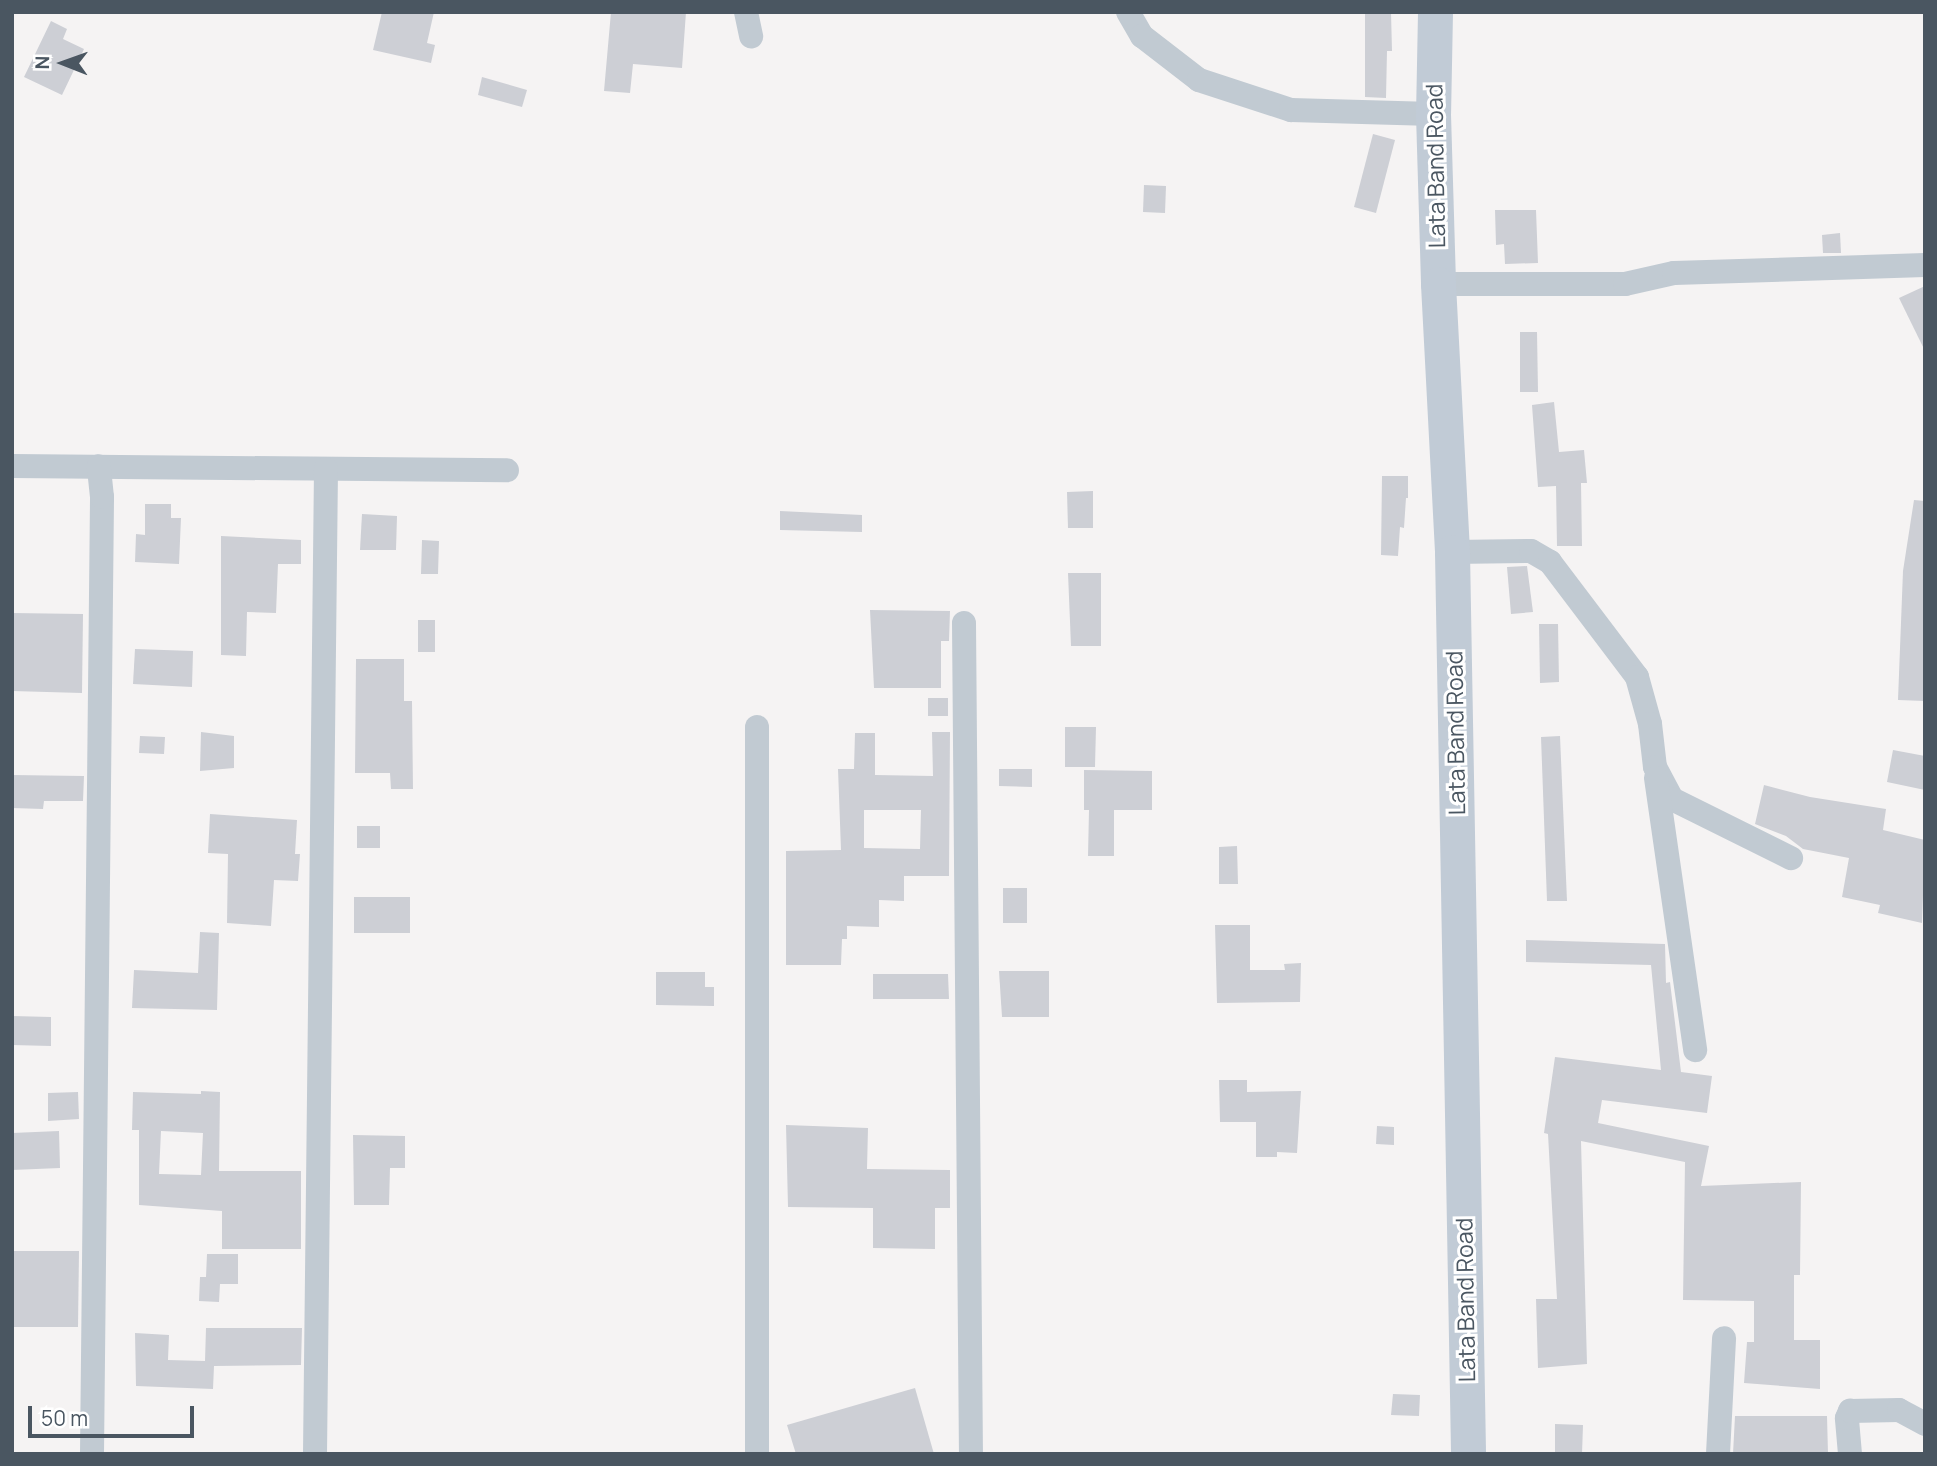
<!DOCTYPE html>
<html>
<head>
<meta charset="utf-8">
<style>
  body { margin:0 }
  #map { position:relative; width:1937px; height:1466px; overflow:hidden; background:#f5f3f3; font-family:Manrope,sans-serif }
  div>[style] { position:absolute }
  .building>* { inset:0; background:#cdcfd5 }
  .minor>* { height:24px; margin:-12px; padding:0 12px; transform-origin:12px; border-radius:12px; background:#c1cad2 }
  .secondary>* { height:35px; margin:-17.5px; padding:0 17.5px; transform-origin:17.5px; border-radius:17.5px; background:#c1cbd6 }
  span { translate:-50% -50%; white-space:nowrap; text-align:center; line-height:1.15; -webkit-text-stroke:6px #fff; paint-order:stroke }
  .street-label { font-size:23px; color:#4a5661 }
  .frame { position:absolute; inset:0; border:14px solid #4a5661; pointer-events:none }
  .north { position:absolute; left:28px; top:28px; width:70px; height:70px; -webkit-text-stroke:5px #fff; paint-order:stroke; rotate:271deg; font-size:19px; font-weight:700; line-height:28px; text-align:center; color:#4a5661 }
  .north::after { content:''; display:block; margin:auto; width:24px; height:32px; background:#4a5661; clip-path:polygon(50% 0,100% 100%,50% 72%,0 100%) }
  .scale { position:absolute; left:28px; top:1406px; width:166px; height:32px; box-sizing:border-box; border:4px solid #4a5661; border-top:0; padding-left:9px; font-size:21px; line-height:24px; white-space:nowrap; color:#4a5661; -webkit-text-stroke:5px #fff; paint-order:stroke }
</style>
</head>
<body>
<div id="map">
  <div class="building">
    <div style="clip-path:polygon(382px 12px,434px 12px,427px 43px,435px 45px,431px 63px,373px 50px)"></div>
    <div style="clip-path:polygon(611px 12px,686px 12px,682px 68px,633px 64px,630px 93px,604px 91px)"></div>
    <div style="clip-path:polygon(1365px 12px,1391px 12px,1392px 51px,1387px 51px,1386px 98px,1365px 97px)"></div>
    <div style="clip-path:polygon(51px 21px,67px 29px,63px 39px,84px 49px,62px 95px,24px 77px)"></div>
    <div style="clip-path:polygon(482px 77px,527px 90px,522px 107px,478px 95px)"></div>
    <div style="clip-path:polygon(1373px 134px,1395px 140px,1376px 213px,1354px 207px)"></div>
    <div style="clip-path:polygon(1144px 185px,1166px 186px,1165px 213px,1143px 212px)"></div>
    <div style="clip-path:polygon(1495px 210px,1536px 210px,1538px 263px,1505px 264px,1504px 244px,1496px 245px)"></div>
    <div style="clip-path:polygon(1840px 233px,1841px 253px,1823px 253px,1822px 235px)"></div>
    <div style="clip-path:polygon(1925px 286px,1925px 351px,1899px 298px)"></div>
    <div style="clip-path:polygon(1520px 332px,1537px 332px,1538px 392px,1520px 392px)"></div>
    <div style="clip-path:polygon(1554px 402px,1559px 452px,1584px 450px,1587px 483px,1581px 483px,1582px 546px,1557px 546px,1556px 486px,1538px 487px,1532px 405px)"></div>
    <div style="clip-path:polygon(1382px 476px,1408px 476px,1408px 498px,1406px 498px,1404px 528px,1400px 527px,1398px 556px,1381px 555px)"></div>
    <div style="clip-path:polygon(1093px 491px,1093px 528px,1068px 528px,1067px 492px)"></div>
    <div style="clip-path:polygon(1914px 500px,1925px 501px,1925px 701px,1898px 700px,1903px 571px)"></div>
    <div style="clip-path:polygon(145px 504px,171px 504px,171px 518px,181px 518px,179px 564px,135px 562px,136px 534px,145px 535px)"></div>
    <div style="clip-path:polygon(780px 511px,862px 515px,862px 532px,780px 530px)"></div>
    <div style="clip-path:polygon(362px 514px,397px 516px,396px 550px,360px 550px)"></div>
    <div style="clip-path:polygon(221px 536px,301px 540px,301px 564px,278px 564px,276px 613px,247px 612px,246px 656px,221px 655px)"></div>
    <div style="clip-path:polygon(422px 540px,439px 541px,438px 574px,421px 574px)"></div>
    <div style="clip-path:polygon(1527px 566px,1533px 612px,1511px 614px,1507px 567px)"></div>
    <div style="clip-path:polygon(1068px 573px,1101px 573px,1101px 646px,1071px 646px)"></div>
    <div style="clip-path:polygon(870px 610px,950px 611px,949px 641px,941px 641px,941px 688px,874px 688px)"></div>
    <div style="clip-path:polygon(12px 613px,83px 614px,82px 693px,12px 691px)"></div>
    <div style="clip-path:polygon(418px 620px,435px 620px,435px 652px,418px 652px)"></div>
    <div style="clip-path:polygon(1539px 624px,1558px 624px,1559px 682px,1540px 683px)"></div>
    <div style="clip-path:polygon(135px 649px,193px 651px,192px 687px,133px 684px)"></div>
    <div style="clip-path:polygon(356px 659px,404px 659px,404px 701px,412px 701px,413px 789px,391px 789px,390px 773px,355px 773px)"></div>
    <div style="clip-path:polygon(928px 698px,948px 698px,948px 716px,928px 716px)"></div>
    <div style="clip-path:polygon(1065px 727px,1096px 727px,1095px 767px,1065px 767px)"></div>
    <div style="clip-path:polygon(201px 732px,234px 736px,234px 768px,200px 771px)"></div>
    <div style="clip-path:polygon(evenodd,932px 732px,950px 732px,949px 876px,904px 876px,904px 901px,879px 900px,879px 927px,847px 926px,847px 939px,842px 939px,841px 965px,786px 965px,786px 851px,841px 850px,838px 769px,854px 769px,855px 733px,875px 733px,875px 775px,933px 776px,932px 732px,864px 810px,921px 810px,920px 849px,864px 848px,864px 810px)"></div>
    <div style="clip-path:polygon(140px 736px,165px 737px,164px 754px,139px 753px)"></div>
    <div style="clip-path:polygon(1560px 736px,1567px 901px,1547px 901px,1541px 737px)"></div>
    <div style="clip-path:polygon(1893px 750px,1925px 756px,1925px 790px,1887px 782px)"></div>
    <div style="clip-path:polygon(999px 769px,1032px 769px,1032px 787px,999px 786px)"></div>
    <div style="clip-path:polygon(1084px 770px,1152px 771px,1152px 810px,1114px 810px,1114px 856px,1088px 856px,1089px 810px,1084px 810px)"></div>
    <div style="clip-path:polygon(12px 775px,84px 776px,83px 801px,44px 801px,43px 809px,12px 808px)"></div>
    <div style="clip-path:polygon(1764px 785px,1810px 797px,1886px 809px,1883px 830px,1925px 840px,1922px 923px,1878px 913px,1880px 905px,1842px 897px,1849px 858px,1803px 849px,1786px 836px,1755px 824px)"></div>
    <div style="clip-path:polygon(210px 814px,297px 820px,295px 854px,300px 854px,298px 881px,274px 880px,271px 926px,227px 923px,228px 854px,208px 853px)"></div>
    <div style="clip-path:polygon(357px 826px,380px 826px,380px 848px,357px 848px)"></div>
    <div style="clip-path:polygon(1237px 846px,1238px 884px,1219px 884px,1219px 847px)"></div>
    <div style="clip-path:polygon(1003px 888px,1027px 888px,1027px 923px,1003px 923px)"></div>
    <div style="clip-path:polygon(354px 897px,410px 897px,410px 933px,354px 933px)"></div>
    <div style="clip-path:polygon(1215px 925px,1250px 925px,1250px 970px,1285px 970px,1284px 964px,1301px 963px,1300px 1002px,1217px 1003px)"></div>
    <div style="clip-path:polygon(200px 932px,219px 933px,217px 1010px,132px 1008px,134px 970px,198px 973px)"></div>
    <div style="clip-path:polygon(1526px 940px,1665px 944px,1666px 983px,1670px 982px,1681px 1072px,1712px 1076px,1707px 1113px,1602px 1100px,1598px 1123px,1709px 1146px,1701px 1186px,1801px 1182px,1800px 1275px,1794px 1275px,1794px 1340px,1820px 1340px,1820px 1389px,1744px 1383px,1747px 1342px,1754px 1342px,1754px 1301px,1683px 1300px,1685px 1162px,1581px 1141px,1587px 1364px,1538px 1368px,1536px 1299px,1557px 1299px,1548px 1134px,1544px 1133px,1555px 1057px,1661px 1070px,1651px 965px,1526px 962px)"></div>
    <div style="clip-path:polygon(999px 971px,1049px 971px,1049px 1017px,1002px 1017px)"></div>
    <div style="clip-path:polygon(656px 972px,705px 972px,705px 987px,714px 987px,714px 1006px,656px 1005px)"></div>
    <div style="clip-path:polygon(873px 974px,948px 974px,949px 999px,873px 999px)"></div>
    <div style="clip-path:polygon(12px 1016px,51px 1017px,51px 1046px,12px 1045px)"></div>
    <div style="clip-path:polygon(1219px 1080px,1247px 1080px,1247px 1092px,1301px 1091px,1297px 1153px,1277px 1152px,1277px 1157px,1256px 1157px,1256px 1122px,1220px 1122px)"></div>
    <div style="clip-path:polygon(evenodd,201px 1091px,220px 1092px,219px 1171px,301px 1171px,301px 1249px,222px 1249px,222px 1211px,139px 1205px,139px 1130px,132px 1130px,133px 1092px,201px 1094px,201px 1091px,161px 1131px,203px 1133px,201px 1175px,159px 1174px,161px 1131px)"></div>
    <div style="clip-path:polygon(78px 1092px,79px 1119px,48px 1121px,48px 1093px)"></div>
    <div style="clip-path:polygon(786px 1125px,868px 1128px,867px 1169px,950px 1170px,950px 1208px,935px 1208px,935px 1249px,873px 1248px,873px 1208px,788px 1207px)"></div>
    <div style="clip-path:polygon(1377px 1126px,1394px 1127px,1394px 1145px,1376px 1144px)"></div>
    <div style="clip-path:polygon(59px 1131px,60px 1168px,12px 1170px,12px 1133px)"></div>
    <div style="clip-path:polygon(353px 1135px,405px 1136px,405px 1168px,390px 1168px,389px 1205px,354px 1205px)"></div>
    <div style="clip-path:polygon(12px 1251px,79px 1251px,78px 1327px,12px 1327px)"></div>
    <div style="clip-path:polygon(207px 1254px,238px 1254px,238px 1284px,220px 1284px,219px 1302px,199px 1301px,200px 1277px,206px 1277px)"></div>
    <div style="clip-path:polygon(206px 1328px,302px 1328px,301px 1365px,214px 1366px,213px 1389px,136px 1386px,135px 1333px,169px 1335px,168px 1360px,205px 1361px)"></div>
    <div style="clip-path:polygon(915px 1388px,934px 1454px,796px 1454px,787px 1425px)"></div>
    <div style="clip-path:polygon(1393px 1394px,1420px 1395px,1419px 1416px,1391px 1415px)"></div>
    <div style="clip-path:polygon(1735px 1416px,1827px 1416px,1828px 1454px,1733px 1454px)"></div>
    <div style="clip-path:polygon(1555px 1424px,1583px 1425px,1582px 1454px,1555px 1454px)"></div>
  </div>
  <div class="minor">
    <div style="left:746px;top:12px;width:25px;rotate:78deg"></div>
    <div style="left:1128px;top:12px;width:28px;rotate:60deg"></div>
    <div style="left:1142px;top:36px;width:72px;rotate:37.7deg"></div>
    <div style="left:1199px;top:80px;width:97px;rotate:18.1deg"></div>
    <div style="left:1291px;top:110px;width:142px;rotate:1.6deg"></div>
    <div style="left:1438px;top:284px;width:187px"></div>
    <div style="left:1625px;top:284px;width:50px;rotate:-12.7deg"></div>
    <div style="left:1674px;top:273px;width:251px;rotate:-1.8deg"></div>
    <div style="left:12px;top:466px;width:495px;rotate:0.5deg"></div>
    <div style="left:1452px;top:552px;width:79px;rotate:-0.7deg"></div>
    <div style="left:1531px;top:551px;width:22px;rotate:30deg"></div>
    <div style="left:1550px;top:562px;width:144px;rotate:52.9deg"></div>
    <div style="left:1637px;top:677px;width:49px;rotate:74.5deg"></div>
    <div style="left:1650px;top:724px;width:43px;rotate:83.4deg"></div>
    <div style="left:1655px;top:767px;width:36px;rotate:62deg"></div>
    <div style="left:1672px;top:799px;width:133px;rotate:26.4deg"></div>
    <div style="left:964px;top:623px;width:831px;rotate:89.52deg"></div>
    <div style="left:757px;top:727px;width:727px;rotate:90deg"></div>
    <div style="left:1656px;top:778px;width:275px;rotate:81.8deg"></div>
    <div style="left:92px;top:1454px;width:957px;rotate:-89.4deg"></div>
    <div style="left:102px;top:497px;width:31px;rotate:-96deg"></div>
    <div style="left:315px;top:1454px;width:985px;rotate:-89.36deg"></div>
    <div style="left:1718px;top:1454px;width:116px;rotate:-87deg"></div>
    <div style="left:1850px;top:1454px;width:36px;rotate:-95deg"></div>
    <div style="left:1847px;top:1418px;width:8px;rotate:-67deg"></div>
    <div style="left:1850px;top:1411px;width:49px;rotate:-1.2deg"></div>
    <div style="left:1899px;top:1410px;width:30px;rotate:28deg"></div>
  </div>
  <div class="secondary">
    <div style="left:1435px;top:12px;width:102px;rotate:91.1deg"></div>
    <div style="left:1433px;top:114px;width:170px;rotate:88.3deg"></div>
    <div style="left:1438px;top:284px;width:268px;rotate:87deg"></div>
    <div style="left:1452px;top:552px;width:902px;rotate:88.98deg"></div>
  </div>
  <div class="street-label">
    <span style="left:1435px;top:166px;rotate:-91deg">Lata Band Road</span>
    <span style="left:1455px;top:733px;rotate:-91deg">Lata Band Road</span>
    <span style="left:1465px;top:1300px;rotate:-91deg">Lata Band Road</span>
  </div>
  <div class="frame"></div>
  <div class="north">N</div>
  <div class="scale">50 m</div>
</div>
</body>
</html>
